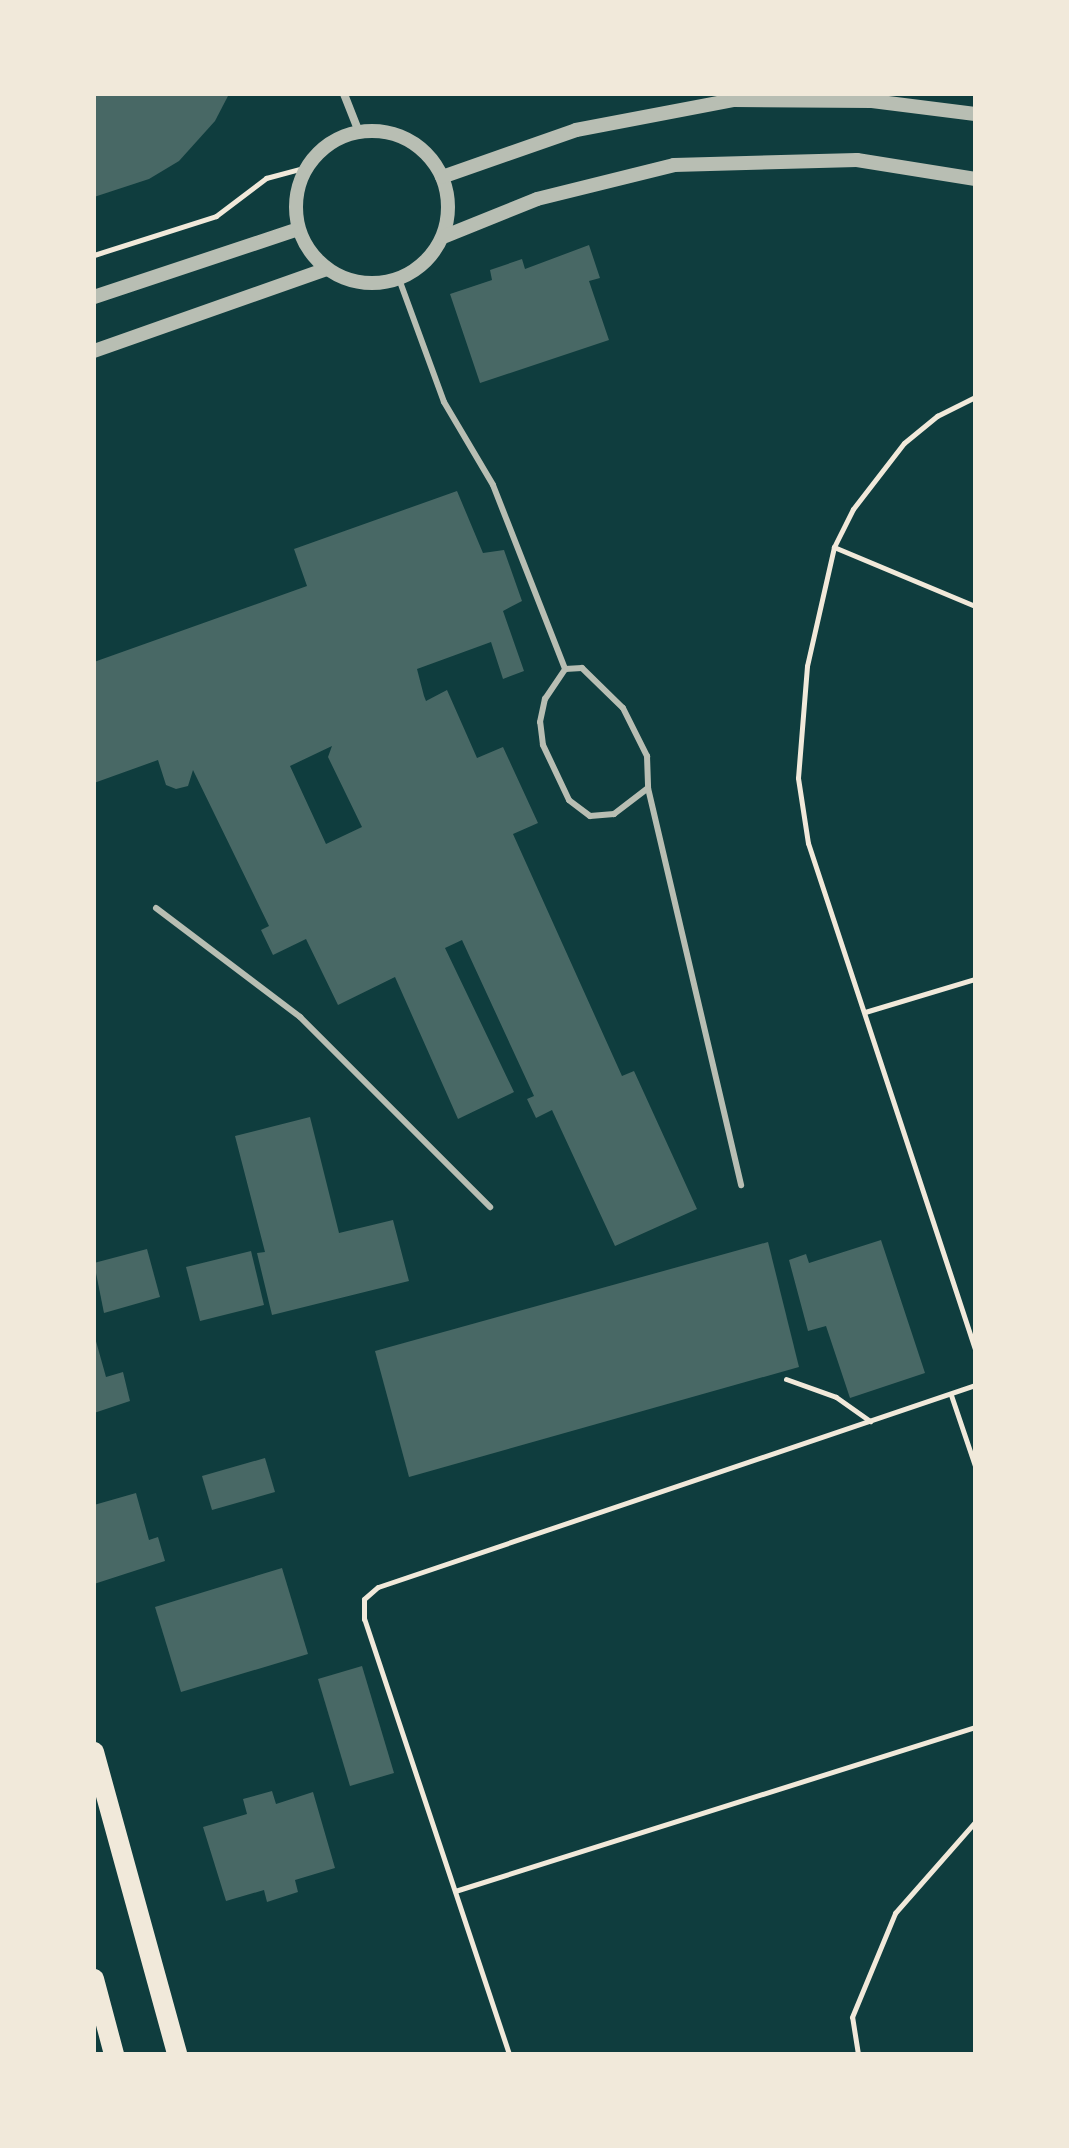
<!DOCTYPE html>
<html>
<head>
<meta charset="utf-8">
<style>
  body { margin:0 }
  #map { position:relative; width:1069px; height:2148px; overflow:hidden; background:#0f3d3e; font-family:"Public Sans",sans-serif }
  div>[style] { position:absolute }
  .building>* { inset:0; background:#486865 }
  .path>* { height:5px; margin:-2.5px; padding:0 2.5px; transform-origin:2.5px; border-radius:2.5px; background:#f1e9da }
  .service>* { height:6px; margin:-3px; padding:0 3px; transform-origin:3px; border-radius:3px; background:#b8beb3 }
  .minor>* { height:8px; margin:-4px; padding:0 4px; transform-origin:4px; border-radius:4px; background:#b8beb3 }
  .tertiary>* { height:14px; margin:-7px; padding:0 7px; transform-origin:7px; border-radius:7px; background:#b8beb3 }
  .tertiary>.ring { margin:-7px; padding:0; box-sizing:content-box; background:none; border:14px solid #b8beb3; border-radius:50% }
  .primary>* { height:20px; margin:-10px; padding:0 10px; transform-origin:10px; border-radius:10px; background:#f1e9da }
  span { translate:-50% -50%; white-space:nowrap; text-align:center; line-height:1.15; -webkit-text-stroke:6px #f1e9da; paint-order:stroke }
  .frame { position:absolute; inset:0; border:96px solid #f1e9da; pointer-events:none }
</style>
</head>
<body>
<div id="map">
  <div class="building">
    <div style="clip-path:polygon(94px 94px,229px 94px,215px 121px,179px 161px,149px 179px,94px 197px)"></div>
    <div style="clip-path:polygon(589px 245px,600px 278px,589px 281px,609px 340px,480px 383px,450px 294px,492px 280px,490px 270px,522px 259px,525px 269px)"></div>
    <div style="clip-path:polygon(evenodd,457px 491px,483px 553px,504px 550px,522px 601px,503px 611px,524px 671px,503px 679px,491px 642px,417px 669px,424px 696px,426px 701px,447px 690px,477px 758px,503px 747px,538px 823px,513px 834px,622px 1076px,634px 1071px,697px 1209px,615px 1246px,552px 1110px,536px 1118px,527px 1099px,534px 1096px,462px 940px,445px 948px,514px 1092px,458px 1119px,395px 977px,338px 1005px,306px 939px,273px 955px,261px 930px,269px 926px,193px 770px,188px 786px,176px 789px,166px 785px,158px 760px,94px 783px,94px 662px,307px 586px,294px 549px,457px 491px,332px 746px,328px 757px,362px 827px,326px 844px,290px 766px,332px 746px)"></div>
    <div style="clip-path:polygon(310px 1117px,339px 1233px,393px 1220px,409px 1281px,272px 1315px,257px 1253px,265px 1252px,235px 1136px)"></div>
    <div style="clip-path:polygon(881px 1240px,925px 1373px,850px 1398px,826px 1326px,808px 1331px,789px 1260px,806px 1254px,809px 1263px)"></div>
    <div style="clip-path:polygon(768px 1242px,799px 1367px,409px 1477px,375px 1351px)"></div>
    <div style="clip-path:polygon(147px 1249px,160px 1297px,104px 1313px,94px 1263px)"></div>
    <div style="clip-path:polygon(251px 1251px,264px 1305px,200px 1321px,186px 1267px)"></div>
    <div style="clip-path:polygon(94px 1334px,106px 1377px,123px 1372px,130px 1401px,94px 1413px)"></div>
    <div style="clip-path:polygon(265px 1458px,275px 1492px,212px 1510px,202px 1476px)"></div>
    <div style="clip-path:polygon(136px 1493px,149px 1540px,158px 1537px,165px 1561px,94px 1584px,94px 1505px)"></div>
    <div style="clip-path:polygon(282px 1568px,308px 1654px,181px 1692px,155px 1607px)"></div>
    <div style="clip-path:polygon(362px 1666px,394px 1773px,350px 1786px,318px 1679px)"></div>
    <div style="clip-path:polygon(272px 1791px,276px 1804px,313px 1792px,335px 1868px,295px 1880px,298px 1892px,267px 1902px,264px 1890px,226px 1901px,203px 1827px,247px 1814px,243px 1799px)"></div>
  </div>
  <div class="path">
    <div style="left:94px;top:255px;width:128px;rotate:-17.7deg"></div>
    <div style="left:216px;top:216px;width:63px;rotate:-37.2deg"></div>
    <div style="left:266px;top:178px;width:42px;rotate:-15deg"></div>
    <div style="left:834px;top:547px;width:42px;rotate:-63.4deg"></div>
    <div style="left:853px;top:509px;width:83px;rotate:-52.3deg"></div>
    <div style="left:904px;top:443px;width:43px;rotate:-39.3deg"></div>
    <div style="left:937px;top:416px;width:42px;rotate:-26.6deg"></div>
    <div style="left:975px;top:606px;width:153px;rotate:-157.3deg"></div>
    <div style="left:834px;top:547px;width:122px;rotate:102.8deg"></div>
    <div style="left:807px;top:666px;width:112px;rotate:94.6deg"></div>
    <div style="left:798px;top:778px;width:66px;rotate:81.3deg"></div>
    <div style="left:808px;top:843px;width:533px;rotate:71.74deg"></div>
    <div style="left:865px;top:1012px;width:115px;rotate:-16.7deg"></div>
    <div style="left:786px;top:1379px;width:53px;rotate:19.8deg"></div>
    <div style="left:836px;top:1397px;width:42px;rotate:35.2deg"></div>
    <div style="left:951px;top:1395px;width:75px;rotate:71.3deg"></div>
    <div style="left:455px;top:1891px;width:545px;rotate:-17.5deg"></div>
    <div style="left:509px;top:2054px;width:459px;rotate:-108.4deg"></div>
    <div style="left:364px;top:1619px;width:20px;rotate:-90deg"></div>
    <div style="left:364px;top:1599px;width:18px;rotate:-41deg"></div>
    <div style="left:378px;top:1587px;width:630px;rotate:-18.69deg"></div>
    <div style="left:858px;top:2054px;width:37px;rotate:-99deg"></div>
    <div style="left:852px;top:2017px;width:113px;rotate:-67.5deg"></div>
    <div style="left:895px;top:1913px;width:121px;rotate:-48.7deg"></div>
  </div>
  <div class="service">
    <div style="left:399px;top:279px;width:131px;rotate:69.9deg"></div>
    <div style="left:444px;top:402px;width:96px;rotate:59.4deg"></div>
    <div style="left:493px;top:485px;width:198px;rotate:68.6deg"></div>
    <div style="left:582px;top:668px;width:57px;rotate:44.3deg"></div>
    <div style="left:623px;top:708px;width:54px;rotate:63.4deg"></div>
    <div style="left:647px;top:756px;width:32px;rotate:88deg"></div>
    <div style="left:648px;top:788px;width:43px;rotate:142.6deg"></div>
    <div style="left:614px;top:814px;width:24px;rotate:175deg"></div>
    <div style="left:590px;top:816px;width:26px;rotate:-143deg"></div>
    <div style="left:569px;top:800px;width:61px;rotate:-115.3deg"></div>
    <div style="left:543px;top:745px;width:23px;rotate:-97deg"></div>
    <div style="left:540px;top:722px;width:24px;rotate:-78deg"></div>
    <div style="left:545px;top:699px;width:36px;rotate:-56deg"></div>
    <div style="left:565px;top:669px;width:17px;rotate:-3deg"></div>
    <div style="left:648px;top:788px;width:408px;rotate:76.8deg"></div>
    <div style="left:156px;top:908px;width:181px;rotate:37.1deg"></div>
    <div style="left:300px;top:1017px;width:269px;rotate:45deg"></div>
  </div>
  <div class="minor">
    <div style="left:344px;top:94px;width:41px;rotate:68.5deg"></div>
  </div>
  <div class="tertiary">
    <div class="ring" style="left:296px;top:131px;width:138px;height:138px"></div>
    <div style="left:442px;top:177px;width:142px;rotate:-19.3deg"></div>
    <div style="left:576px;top:130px;width:161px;rotate:-10.8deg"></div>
    <div style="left:734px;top:100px;width:138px;rotate:0.4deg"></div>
    <div style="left:872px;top:101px;width:104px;rotate:7.2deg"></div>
    <div style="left:443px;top:237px;width:101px;rotate:-22deg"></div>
    <div style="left:537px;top:199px;width:141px;rotate:-13.9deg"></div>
    <div style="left:674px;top:165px;width:183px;rotate:-1.6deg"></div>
    <div style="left:857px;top:160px;width:120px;rotate:9.1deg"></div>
    <div style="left:94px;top:297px;width:215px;rotate:-18.4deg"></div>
    <div style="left:94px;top:351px;width:247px;rotate:-19.4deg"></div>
  </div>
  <div class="primary">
    <div style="left:94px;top:1752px;width:313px;rotate:74.6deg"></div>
    <div style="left:94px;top:1979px;width:78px;rotate:75.1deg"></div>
  </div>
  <div class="frame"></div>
</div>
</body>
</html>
